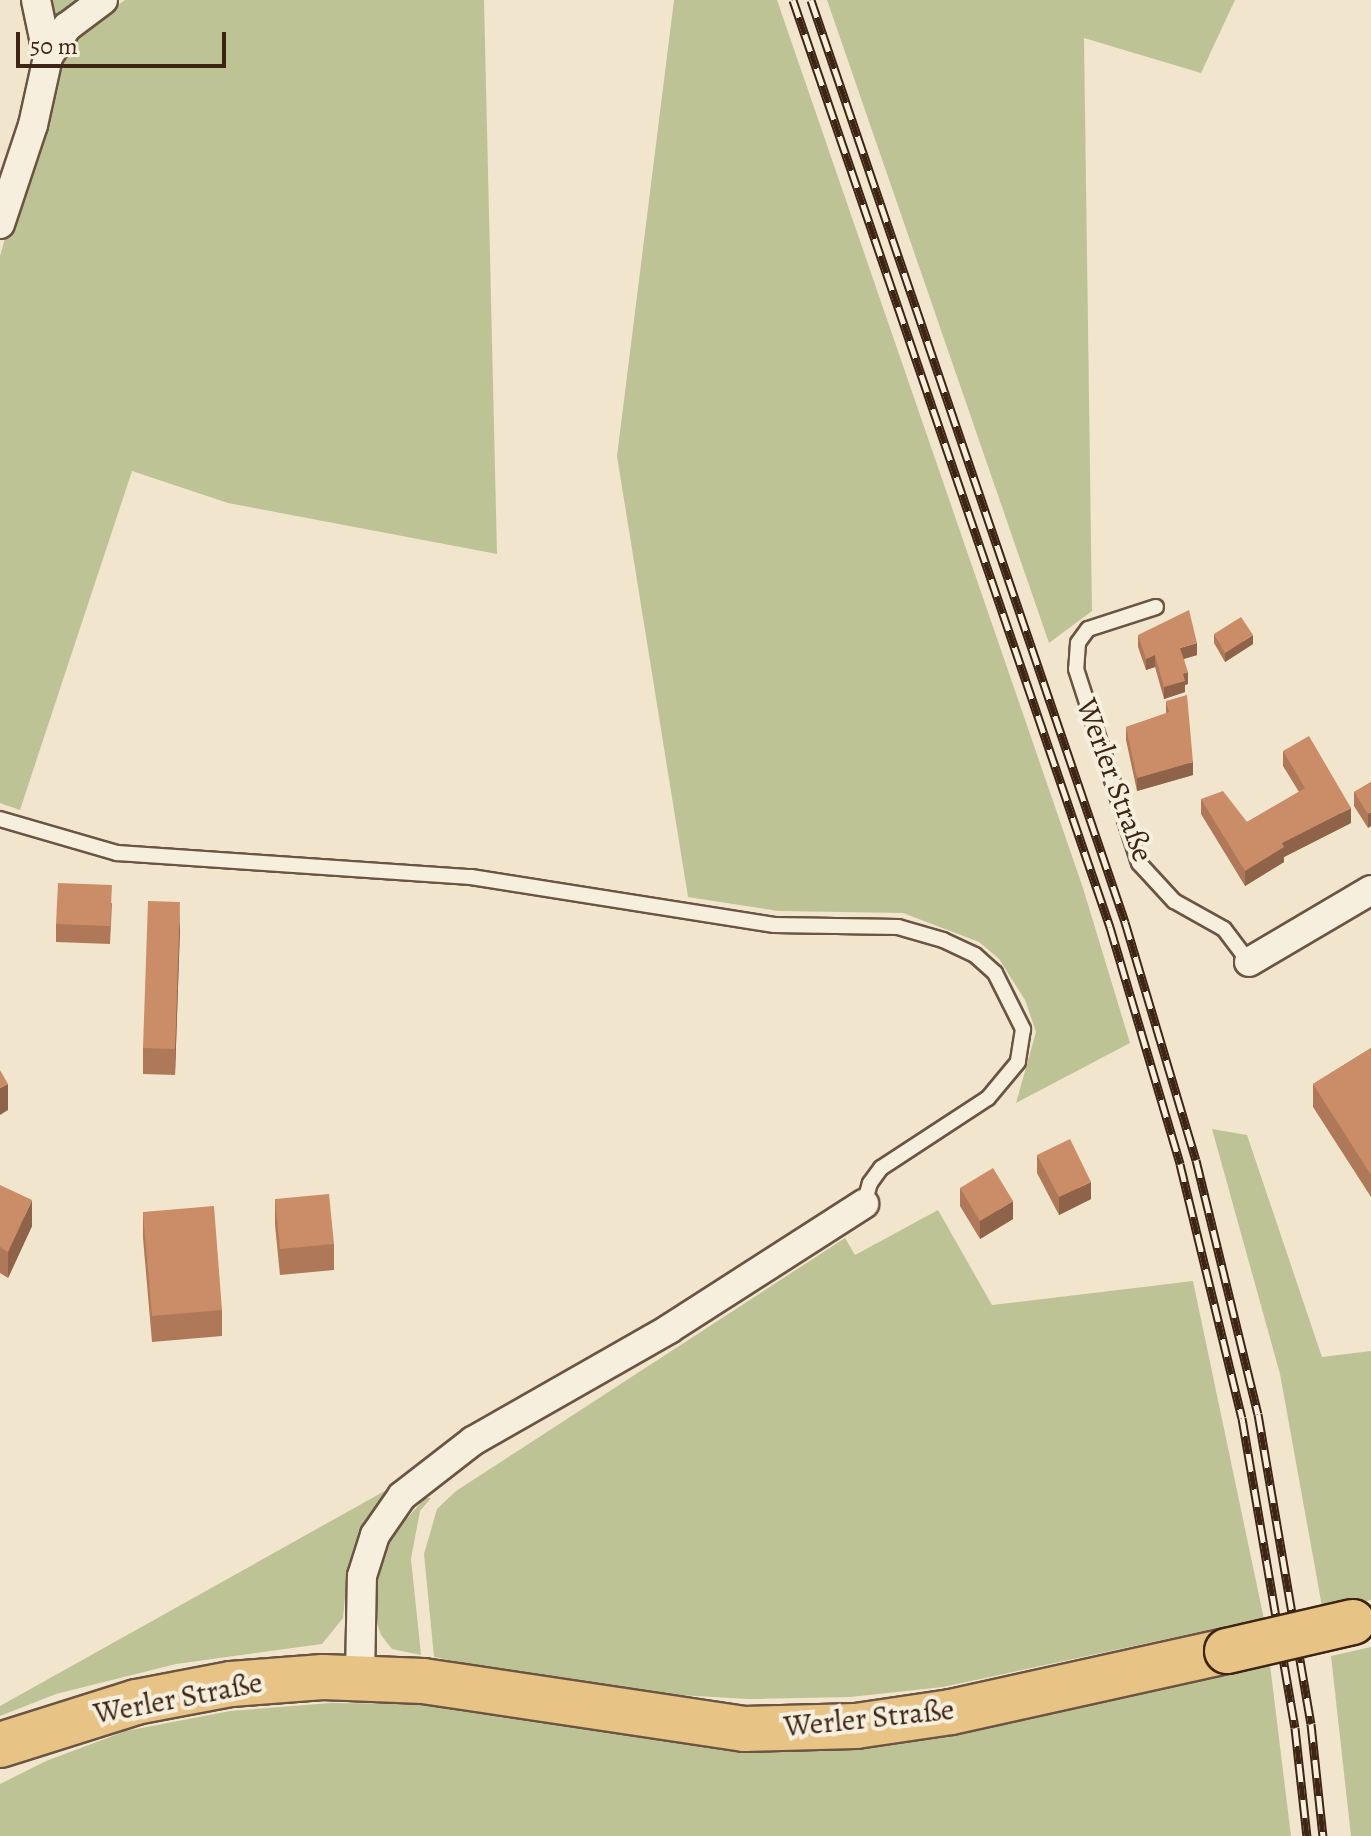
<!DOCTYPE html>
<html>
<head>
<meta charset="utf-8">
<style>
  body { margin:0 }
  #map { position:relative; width:1371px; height:1836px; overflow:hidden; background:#f1e6cd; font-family:Alegreya,serif }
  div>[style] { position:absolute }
  .green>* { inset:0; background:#bec395 }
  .roads { filter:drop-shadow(2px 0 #6b5442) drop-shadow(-2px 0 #6b5442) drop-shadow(0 2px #6b5442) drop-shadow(0 -2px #6b5442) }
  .lane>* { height:14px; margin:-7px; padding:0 7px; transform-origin:7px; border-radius:7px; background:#f6efde }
  .street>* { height:28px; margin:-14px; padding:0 14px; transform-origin:14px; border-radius:14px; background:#f6efde }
  .primary>* { height:44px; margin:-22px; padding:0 22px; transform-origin:22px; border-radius:22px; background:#e8c386 }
  .rail>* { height:9px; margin-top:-4.5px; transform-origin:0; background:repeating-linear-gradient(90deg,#f6efde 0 18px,#3e2413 0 36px); box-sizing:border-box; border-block:2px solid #3e2413 }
  .bridges { filter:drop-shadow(2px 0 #3e2413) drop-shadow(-2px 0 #3e2413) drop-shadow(0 2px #3e2413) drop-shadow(0 -2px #3e2413) }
  .primary-bridge>* { height:44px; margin:-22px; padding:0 22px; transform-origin:22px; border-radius:22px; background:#e8c386 }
  .wall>* { inset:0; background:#af7959 }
  .shaded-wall>* { inset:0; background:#8e6349 }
  .building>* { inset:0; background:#cb8d68 }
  span { translate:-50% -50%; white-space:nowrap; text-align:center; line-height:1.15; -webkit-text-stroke:8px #f6efde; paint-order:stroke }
  .street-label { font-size:30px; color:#3e2413 }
  .scale { position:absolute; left:16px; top:32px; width:210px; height:36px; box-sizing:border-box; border:4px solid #3e2413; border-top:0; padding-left:10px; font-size:24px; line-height:28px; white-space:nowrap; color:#3e2413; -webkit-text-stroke:6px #f6efde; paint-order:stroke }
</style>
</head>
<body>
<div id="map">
  <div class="green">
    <div style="clip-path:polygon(47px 0,84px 0,50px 18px)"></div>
    <div style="clip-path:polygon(125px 0,484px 0,497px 554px,228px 503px,132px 471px,20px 810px,0 803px,0 256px,55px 61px,70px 39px)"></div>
    <div style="clip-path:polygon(674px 0,777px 0,1083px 888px,1130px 1043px,1016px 1103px,1036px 1032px,1025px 1000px,999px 959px,979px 942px,903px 913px,778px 911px,688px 897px,617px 456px)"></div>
    <div style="clip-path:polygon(827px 0,1235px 0,1201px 73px,1084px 38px,1092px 611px,1049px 643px)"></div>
    <div style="clip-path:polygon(1212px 1129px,1247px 1135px,1322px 1357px,1371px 1351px,1371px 1600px,1323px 1612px,1280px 1374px)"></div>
    <div style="clip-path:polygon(938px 1210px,992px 1305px,1193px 1281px,1265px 1624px,1291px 1836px,0 1836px,0 1784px,46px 1761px,126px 1731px,230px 1711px,330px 1703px,440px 1704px,739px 1746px,1236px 1659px,1232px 1625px,943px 1687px,850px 1697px,748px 1699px,590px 1690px,434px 1657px,424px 1554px,437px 1509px,456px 1491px,845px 1238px,855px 1255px)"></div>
    <div style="clip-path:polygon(390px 1488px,362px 1524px,348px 1566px,343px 1618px,322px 1644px,176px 1664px,56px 1694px,0 1716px,0 1706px)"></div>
    <div style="clip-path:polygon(425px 1498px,431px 1498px,420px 1511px,411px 1559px,421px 1655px,392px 1649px,381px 1635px,374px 1615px,375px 1585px,393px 1534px)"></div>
    <div style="clip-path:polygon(1371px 1647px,1371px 1836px,1351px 1836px,1331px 1656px)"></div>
  </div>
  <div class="roads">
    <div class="lane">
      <div style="left:1156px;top:607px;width:71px;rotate:162.1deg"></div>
      <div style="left:1088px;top:629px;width:17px;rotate:126deg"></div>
      <div style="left:1078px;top:643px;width:26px;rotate:94deg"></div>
      <div style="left:1076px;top:669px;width:204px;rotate:72deg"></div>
      <div style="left:1139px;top:863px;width:52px;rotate:47.4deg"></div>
      <div style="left:1174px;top:901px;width:57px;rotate:29.2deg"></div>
      <div style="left:1224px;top:929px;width:41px;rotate:52.9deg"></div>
      <div style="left:0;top:819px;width:122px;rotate:16.2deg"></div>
      <div style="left:117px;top:853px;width:355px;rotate:3.9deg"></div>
      <div style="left:471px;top:877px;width:307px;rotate:9deg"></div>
      <div style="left:774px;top:925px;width:124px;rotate:0.9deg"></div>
      <div style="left:898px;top:927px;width:47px;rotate:16.1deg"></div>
      <div style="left:943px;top:940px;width:35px;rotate:25deg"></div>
      <div style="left:975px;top:955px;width:27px;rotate:42deg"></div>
      <div style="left:995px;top:973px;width:63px;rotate:63.4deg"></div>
      <div style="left:1023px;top:1029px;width:33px;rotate:99deg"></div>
      <div style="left:1018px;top:1062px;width:47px;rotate:129.8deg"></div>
      <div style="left:988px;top:1098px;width:128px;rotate:146.8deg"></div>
      <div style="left:881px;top:1168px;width:19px;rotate:126deg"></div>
      <div style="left:870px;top:1183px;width:22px;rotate:106deg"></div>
    </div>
    <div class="street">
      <div style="left:48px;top:57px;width:36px;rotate:-58deg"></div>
      <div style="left:67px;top:27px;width:45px;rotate:-36.9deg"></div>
      <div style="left:0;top:224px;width:104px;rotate:-71.6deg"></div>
      <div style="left:33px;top:125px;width:70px;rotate:-77.6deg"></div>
      <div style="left:48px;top:57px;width:58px;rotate:-101.9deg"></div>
      <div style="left:1249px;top:962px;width:142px;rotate:-30.5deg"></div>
      <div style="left:360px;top:1677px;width:101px;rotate:-88.9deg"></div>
      <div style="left:362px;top:1576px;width:43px;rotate:-72.4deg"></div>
      <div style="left:375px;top:1535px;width:47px;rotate:-55.3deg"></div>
      <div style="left:402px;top:1496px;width:90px;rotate:-37.8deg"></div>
      <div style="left:473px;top:1441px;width:226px;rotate:-29.7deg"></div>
      <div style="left:669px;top:1329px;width:232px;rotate:-32.7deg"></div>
    </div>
    <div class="primary">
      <div style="left:0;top:1745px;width:143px;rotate:-17.5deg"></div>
      <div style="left:136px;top:1702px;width:97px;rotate:-10.7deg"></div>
      <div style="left:231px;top:1684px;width:92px;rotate:-4.4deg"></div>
      <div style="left:323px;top:1677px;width:100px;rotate:2.3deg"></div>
      <div style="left:423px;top:1681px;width:325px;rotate:8.5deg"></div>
      <div style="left:744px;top:1729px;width:112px;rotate:-1.5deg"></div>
      <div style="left:856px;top:1726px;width:96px;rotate:-8.4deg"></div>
      <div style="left:951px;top:1712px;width:283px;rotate:-12.5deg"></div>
    </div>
  </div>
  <div class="rail">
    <div style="left:793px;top:0;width:980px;rotate:71.12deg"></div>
    <div style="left:1110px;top:927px;width:247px;rotate:73.5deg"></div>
    <div style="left:1180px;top:1164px;width:261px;rotate:76.3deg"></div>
    <div style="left:1242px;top:1418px;width:314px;rotate:80.3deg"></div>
    <div style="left:1295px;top:1728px;width:109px;rotate:83.7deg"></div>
    <div style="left:811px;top:0;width:974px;rotate:71.19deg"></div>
    <div style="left:1125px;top:922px;width:248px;rotate:73.4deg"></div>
    <div style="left:1196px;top:1160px;width:261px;rotate:76.3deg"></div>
    <div style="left:1258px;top:1414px;width:314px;rotate:80.3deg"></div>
    <div style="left:1311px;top:1724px;width:113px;rotate:83.9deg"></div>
  </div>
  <div class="bridges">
    <div class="primary-bridge">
      <div style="left:1227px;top:1651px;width:129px;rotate:-13deg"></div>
    </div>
  </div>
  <div class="wall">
    <div style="clip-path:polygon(1214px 634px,1253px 644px,1225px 662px,1214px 643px)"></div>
    <div style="clip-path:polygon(1138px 635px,1197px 655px,1184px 659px,1188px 684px,1185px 685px,1185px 692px,1164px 699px,1155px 667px,1146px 670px,1138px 647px)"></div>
    <div style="clip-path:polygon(1166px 701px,1193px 775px,1137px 791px,1126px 740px,1126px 727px,1166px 714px)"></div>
    <div style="clip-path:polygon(1283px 751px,1351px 823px,1284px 857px,1284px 862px,1245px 886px,1201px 814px,1201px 799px,1247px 822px,1299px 792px,1283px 766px)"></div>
    <div style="clip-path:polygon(1371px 782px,1368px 828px,1354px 806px,1354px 792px)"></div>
    <div style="clip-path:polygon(112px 903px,110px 944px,56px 942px,56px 924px)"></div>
    <div style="clip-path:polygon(180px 928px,175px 1075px,143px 1074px,143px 1048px)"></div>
    <div style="clip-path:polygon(1371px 1048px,1371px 1197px,1313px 1107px,1313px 1084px)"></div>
    <div style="clip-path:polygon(1037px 1155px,1091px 1199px,1059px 1215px,1037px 1173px)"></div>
    <div style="clip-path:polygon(0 1185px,32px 1226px,8px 1278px,0 1273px)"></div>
    <div style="clip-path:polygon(960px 1188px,1013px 1219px,980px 1239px,960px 1206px)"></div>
    <div style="clip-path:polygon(275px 1199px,334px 1244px,334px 1270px,280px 1275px,275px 1225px)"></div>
    <div style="clip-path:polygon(143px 1212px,222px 1310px,222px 1336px,152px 1342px,143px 1238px)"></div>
  </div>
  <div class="shaded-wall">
    <div style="clip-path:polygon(1253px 635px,1253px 644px,1225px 662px,1225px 653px)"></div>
    <div style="clip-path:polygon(1197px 643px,1197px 655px,1180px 660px,1180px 648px)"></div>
    <div style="clip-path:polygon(1155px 655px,1155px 667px,1146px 670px,1146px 659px)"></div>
    <div style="clip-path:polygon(1188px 672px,1188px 684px,1185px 685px,1185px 692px,1164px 699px,1164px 687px,1183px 674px)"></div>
    <div style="clip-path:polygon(1193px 762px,1193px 775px,1137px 791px,1137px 778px)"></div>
    <div style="clip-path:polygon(1351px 808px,1351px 823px,1284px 857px,1284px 862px,1245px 886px,1245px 871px,1282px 843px)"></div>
    <div style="clip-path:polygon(1371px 812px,1371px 826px,1368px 828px,1368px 814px)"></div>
    <div style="clip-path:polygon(180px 902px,180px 928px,175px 1075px,175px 1049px)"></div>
    <div style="clip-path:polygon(8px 1084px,8px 1110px,0 1115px,0 1088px)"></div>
    <div style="clip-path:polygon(1091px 1182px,1091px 1199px,1059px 1215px,1059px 1197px)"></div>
    <div style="clip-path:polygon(32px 1200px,32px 1226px,8px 1278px,8px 1252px)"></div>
    <div style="clip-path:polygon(1013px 1201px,1013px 1219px,980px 1239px,980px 1221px)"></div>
  </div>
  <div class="building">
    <div style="clip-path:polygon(1189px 610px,1197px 643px,1180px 648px,1188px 672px,1183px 674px,1185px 681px,1164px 687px,1155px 655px,1146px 659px,1138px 635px)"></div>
    <div style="clip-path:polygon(1241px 617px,1253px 635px,1225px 653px,1214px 634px)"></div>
    <div style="clip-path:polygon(1187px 695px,1193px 762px,1137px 778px,1126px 727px,1169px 712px,1166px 701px)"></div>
    <div style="clip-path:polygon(1309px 736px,1351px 808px,1282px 843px,1284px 847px,1245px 871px,1201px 799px,1223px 791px,1247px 822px,1305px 788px,1283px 751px)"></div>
    <div style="clip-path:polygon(1371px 782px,1371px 812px,1368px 814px,1354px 792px)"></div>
    <div style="clip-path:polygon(58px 883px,112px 885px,110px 926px,56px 924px)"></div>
    <div style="clip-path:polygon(148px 901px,180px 902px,175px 1049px,143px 1048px)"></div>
    <div style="clip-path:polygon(1371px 1048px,1371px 1175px,1313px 1084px)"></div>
    <div style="clip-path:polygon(0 1070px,8px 1084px,0 1088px)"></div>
    <div style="clip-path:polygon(1070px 1139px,1091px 1182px,1059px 1197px,1037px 1155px)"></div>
    <div style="clip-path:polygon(993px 1168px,1013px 1201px,980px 1221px,960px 1188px)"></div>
    <div style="clip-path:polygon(0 1185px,32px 1200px,8px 1252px,0 1247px)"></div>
    <div style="clip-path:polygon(329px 1194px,334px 1244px,280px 1249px,275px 1199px)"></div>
    <div style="clip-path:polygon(214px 1206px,222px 1310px,152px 1316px,143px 1212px)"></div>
  </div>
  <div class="street-label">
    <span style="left:1115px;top:780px;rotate:70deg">Werler Straße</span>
    <span style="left:178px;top:1698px;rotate:-11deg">Werler Straße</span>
    <span style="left:869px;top:1718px;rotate:-6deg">Werler Straße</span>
  </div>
  <div class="scale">50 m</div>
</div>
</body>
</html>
